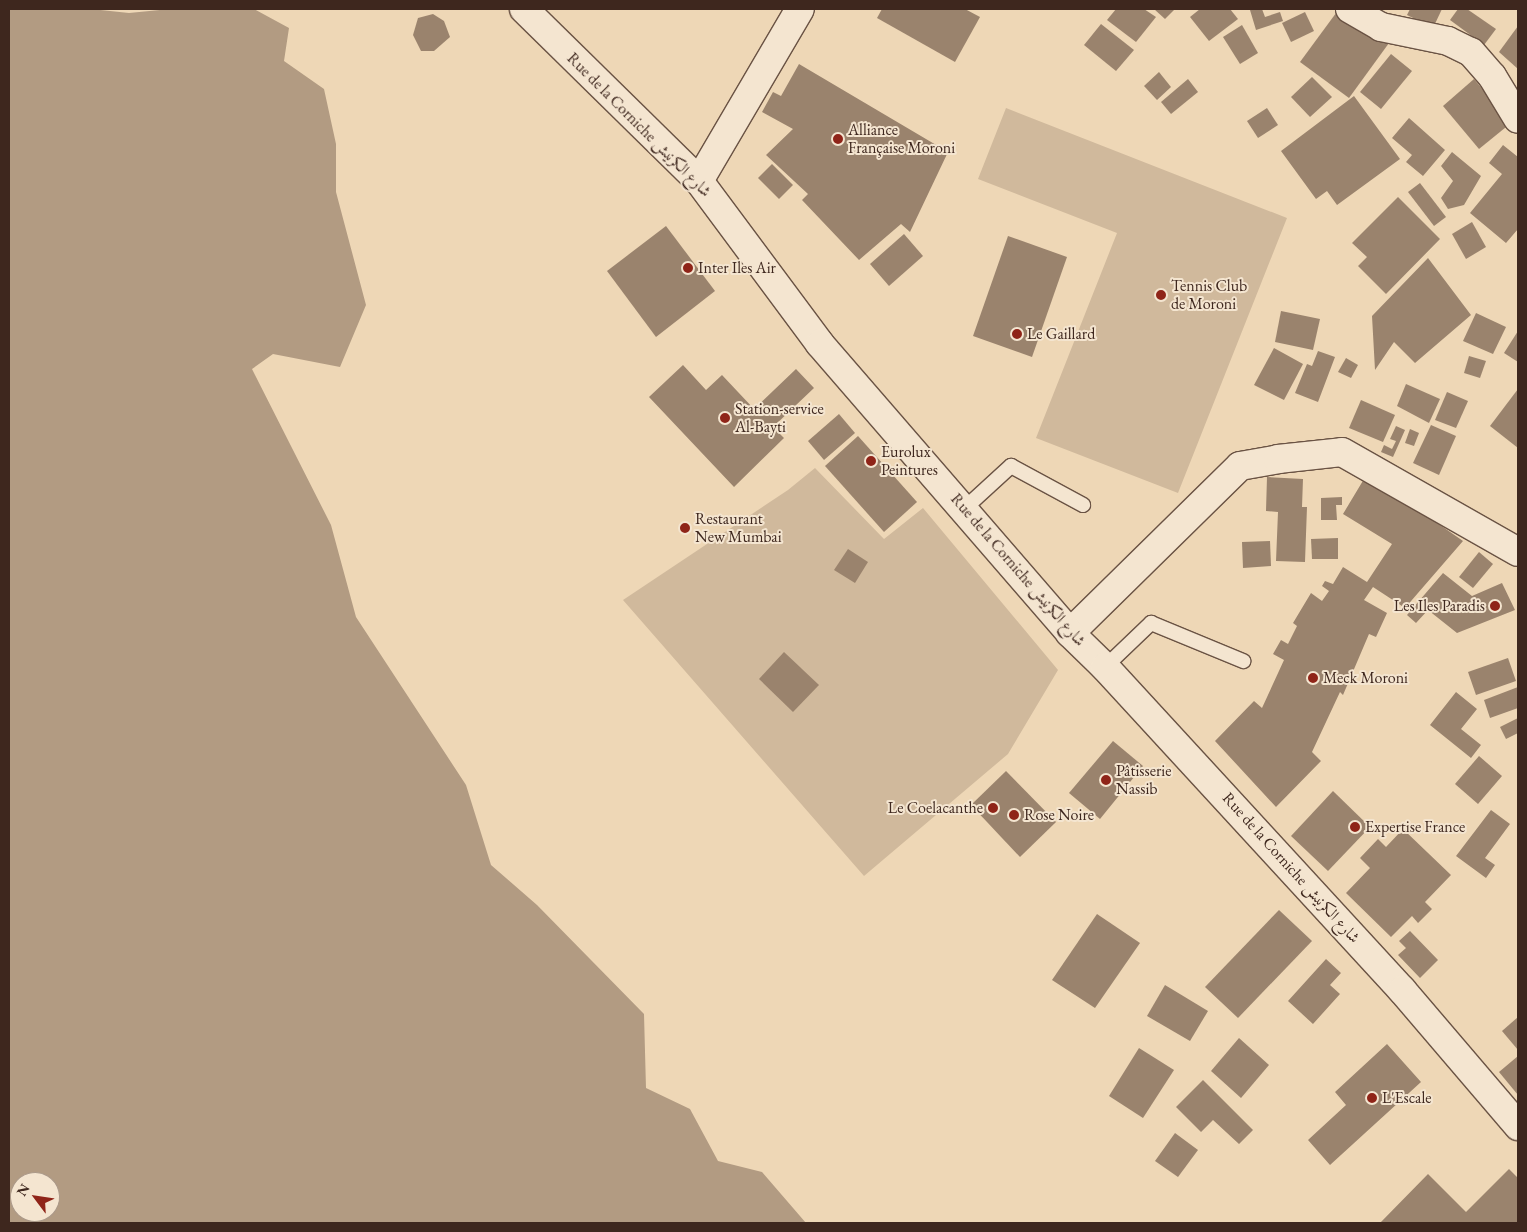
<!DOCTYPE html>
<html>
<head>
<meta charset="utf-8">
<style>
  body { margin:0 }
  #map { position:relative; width:1527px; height:1232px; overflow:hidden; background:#eed7b6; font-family:"EB Garamond",Amiri,serif }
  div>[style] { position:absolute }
  .green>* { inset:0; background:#d0b99c }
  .water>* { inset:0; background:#b29b82 }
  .building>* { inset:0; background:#9a836d }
  .roads { filter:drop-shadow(1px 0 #6a5344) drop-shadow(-1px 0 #6a5344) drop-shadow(0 1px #6a5344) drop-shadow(0 -1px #6a5344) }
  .lane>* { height:14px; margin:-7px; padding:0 7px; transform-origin:7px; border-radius:7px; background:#f4e5d0 }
  .street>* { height:28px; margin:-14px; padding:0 14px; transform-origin:14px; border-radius:14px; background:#f4e5d0 }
  .secondary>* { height:28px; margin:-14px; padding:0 14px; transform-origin:14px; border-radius:14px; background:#f4e5d0 }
  .dots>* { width:14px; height:14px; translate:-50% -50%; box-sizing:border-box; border:2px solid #f4e5d0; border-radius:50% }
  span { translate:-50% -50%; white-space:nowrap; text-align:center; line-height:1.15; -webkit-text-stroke:4px #f4e5d0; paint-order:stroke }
  .street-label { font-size:16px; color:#3e271e }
  .poi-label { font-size:16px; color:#3e271e }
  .left { translate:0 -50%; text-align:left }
  .right { translate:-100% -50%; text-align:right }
  .frame { position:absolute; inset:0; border:10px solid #3e271e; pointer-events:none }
  .north { position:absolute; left:10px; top:1172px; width:50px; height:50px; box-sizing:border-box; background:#f4e5d0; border:1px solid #ab9989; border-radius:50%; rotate:301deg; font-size:14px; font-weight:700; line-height:20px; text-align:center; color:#3e271e }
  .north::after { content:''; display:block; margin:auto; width:18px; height:22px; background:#8f2418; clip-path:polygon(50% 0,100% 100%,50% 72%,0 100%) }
</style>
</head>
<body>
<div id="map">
  <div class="green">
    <div style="clip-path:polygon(1006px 108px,1287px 218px,1178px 493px,1036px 438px,1117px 233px,978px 179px)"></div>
    <div style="clip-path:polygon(815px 468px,884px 539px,923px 508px,1058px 670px,1008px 754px,864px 876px,623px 600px,788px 490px)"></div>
  </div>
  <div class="water">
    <div style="clip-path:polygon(evenodd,9px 9px,91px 9px,129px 13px,170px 9px,254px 9px,289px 28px,284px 61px,324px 89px,336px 144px,336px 192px,366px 305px,340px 367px,273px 354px,252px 369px,331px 525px,356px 617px,466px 785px,491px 865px,537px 905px,644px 1014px,646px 1088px,690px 1109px,718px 1161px,762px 1172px,806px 1223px,9px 1223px,9px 9px,20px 1182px,50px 1182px,50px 1212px,20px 1212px,20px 1182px)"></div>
  </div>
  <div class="building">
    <div style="clip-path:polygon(882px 9px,965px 9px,980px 17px,955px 62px,877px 18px)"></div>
    <div style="clip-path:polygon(1116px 9px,1144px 9px,1156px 17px,1136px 42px,1107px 20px)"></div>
    <div style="clip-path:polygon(1154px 9px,1175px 9px,1165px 19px)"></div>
    <div style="clip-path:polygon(1200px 9px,1230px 9px,1238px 19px,1209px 41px,1190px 17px)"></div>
    <div style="clip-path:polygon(1262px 9px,1265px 17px,1280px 12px,1283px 21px,1256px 30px,1250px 10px)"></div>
    <div style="clip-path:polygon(1339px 9px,1389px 43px,1349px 98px,1300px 62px)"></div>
    <div style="clip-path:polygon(1410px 9px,1442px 9px,1433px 28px,1407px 15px)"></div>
    <div style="clip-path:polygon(1458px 9px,1467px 9px,1496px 29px,1484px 45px,1450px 20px)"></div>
    <div style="clip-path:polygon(1305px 12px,1314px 31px,1291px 42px,1282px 23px)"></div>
    <div style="clip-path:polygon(433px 14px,444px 21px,450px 37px,434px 51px,421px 51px,413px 35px,418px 18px)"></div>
    <div style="clip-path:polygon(1101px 24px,1134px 50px,1116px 71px,1084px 45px)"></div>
    <div style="clip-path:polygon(1242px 25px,1258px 53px,1240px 64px,1223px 37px)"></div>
    <div style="clip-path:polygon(1518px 26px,1518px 69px,1499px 52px)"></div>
    <div style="clip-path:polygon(1391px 54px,1412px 71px,1381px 109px,1360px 92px)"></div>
    <div style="clip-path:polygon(799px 64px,948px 152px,910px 232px,901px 224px,859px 260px,802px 200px,808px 194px,766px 155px,793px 129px,762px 112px,773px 92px,781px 96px)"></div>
    <div style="clip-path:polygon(1159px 72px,1171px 87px,1157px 100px,1144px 86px)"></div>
    <div style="clip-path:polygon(1312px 77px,1332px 97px,1310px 117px,1291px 97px)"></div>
    <div style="clip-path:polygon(1188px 79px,1198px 92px,1171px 114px,1161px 102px)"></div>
    <div style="clip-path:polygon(1474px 79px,1511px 123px,1479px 149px,1443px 106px)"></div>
    <div style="clip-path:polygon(1354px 96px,1400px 159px,1337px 205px,1327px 191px,1316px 199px,1281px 151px)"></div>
    <div style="clip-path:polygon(1267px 108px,1278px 125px,1258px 138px,1247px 121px)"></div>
    <div style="clip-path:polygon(1409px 118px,1445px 150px,1423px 176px,1406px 162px,1412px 155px,1392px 138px)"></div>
    <div style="clip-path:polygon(1503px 145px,1518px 157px,1518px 229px,1506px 243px,1470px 213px,1502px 174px,1489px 163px)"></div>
    <div style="clip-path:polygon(1452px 152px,1481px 176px,1464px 205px,1448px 209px,1441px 198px,1453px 181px,1441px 166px)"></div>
    <div style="clip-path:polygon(772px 164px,793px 185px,779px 199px,758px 178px)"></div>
    <div style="clip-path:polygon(1420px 183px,1446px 217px,1434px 226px,1408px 192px)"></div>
    <div style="clip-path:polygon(1398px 197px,1440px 239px,1386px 294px,1358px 266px,1367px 257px,1352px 243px)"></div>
    <div style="clip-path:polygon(1472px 222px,1486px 247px,1466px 259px,1452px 234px)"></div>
    <div style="clip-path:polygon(666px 226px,715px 291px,656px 337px,607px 271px)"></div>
    <div style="clip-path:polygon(904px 234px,923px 256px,889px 286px,870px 264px)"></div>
    <div style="clip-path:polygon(1008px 236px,1067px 257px,1032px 357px,973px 336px)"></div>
    <div style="clip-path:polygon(1428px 258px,1471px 315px,1415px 363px,1394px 342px,1375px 370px,1372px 316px)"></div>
    <div style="clip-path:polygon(1281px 311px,1320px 319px,1313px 350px,1275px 342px)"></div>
    <div style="clip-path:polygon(1476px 313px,1506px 327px,1493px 354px,1463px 341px)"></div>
    <div style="clip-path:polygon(1518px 331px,1518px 362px,1504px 353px)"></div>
    <div style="clip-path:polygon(1274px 348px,1303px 364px,1284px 400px,1254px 385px)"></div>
    <div style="clip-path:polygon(1318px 351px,1335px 357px,1318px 402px,1295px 393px,1307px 364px,1312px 366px)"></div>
    <div style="clip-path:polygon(1469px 356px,1486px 361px,1480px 378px,1464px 373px)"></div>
    <div style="clip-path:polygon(1346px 358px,1358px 365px,1351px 378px,1338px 372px)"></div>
    <div style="clip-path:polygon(683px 365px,706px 390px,722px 375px,754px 409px,796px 369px,814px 388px,773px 427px,784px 438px,734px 487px,649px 397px)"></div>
    <div style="clip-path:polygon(1406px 384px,1440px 399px,1429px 423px,1397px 406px)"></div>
    <div style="clip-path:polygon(1518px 389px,1518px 448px,1490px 426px)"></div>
    <div style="clip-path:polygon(1447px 392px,1468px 401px,1456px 428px,1435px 420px)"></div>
    <div style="clip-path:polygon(1361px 400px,1395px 415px,1383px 442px,1349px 428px)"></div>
    <div style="clip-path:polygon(839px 414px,855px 433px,824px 460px,808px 441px)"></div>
    <div style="clip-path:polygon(1431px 425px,1456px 436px,1439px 475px,1413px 463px)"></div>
    <div style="clip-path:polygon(1396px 426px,1405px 430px,1393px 457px,1381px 452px,1384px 445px,1392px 449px,1396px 441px,1390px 439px)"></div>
    <div style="clip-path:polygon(1410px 429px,1419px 433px,1414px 446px,1405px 443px)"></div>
    <div style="clip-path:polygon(858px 436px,917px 502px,884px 532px,825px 466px)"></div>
    <div style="clip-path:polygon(1367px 474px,1463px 541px,1405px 608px,1373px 587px,1364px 600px,1387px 613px,1376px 637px,1369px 634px,1343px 695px,1340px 692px,1312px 752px,1321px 761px,1276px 807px,1215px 741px,1254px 701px,1262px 708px,1284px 660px,1273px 654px,1281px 640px,1288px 644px,1297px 626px,1293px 623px,1311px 593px,1322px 601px,1329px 591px,1322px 586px,1325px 581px,1333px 584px,1343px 567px,1367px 582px,1392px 544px,1343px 514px)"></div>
    <div style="clip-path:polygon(1267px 477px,1303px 479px,1302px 507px,1307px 507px,1305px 562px,1276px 561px,1278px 512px,1266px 511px)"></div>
    <div style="clip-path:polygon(1342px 497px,1342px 505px,1336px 505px,1337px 520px,1321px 520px,1321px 498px)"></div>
    <div style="clip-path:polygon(1338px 538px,1338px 559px,1312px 559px,1311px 539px)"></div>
    <div style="clip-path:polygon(1270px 541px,1271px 566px,1243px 568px,1242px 542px)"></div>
    <div style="clip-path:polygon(848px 549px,868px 562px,855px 583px,834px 570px)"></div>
    <div style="clip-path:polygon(1479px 552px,1493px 564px,1473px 588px,1459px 577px)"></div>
    <div style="clip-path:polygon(1443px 573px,1472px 596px,1502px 583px,1515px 610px,1457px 633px,1428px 610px,1416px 623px,1407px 615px)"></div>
    <div style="clip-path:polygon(784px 652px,819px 685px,793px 712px,759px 679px)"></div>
    <div style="clip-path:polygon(1508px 658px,1516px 681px,1476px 695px,1468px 672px)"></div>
    <div style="clip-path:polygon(1518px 687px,1518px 708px,1490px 718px,1484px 700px)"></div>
    <div style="clip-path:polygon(1456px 692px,1477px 709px,1461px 729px,1481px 745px,1471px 758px,1430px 725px)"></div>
    <div style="clip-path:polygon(1518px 718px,1518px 733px,1506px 739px,1500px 727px)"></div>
    <div style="clip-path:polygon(1113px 741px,1143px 766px,1100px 819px,1069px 793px)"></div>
    <div style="clip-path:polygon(1479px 756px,1502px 776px,1478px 804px,1455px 784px)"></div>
    <div style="clip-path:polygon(1006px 771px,1056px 822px,1020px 857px,971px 805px)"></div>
    <div style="clip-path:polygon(1333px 791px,1370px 827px,1328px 871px,1291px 836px)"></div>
    <div style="clip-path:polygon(1491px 810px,1510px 824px,1485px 858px,1495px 865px,1486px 878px,1456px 856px)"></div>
    <div style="clip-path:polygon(1403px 829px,1451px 875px,1425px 902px,1432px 909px,1418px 923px,1412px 916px,1391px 937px,1346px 893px,1370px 868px,1360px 858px,1378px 839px,1386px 847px)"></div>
    <div style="clip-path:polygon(1279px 910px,1312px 941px,1238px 1018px,1205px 987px)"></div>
    <div style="clip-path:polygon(1097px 914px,1140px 943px,1095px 1008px,1052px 980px)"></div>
    <div style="clip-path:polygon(1410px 931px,1438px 960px,1420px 978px,1398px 955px,1406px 948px,1399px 941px)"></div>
    <div style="clip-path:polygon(1326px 959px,1341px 973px,1330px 985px,1340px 994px,1313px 1024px,1288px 1001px)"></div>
    <div style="clip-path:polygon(1165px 985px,1208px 1011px,1190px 1041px,1147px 1016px)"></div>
    <div style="clip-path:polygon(1518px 1017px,1518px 1050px,1502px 1031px)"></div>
    <div style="clip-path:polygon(1239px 1038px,1269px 1065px,1241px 1098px,1211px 1071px)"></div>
    <div style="clip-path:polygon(1387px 1044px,1421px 1082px,1330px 1165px,1308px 1140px,1346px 1105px,1335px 1092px)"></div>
    <div style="clip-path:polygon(1139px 1048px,1174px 1070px,1143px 1118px,1109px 1096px)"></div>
    <div style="clip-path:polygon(1518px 1056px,1518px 1095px,1499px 1072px)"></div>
    <div style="clip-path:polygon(1203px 1080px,1253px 1130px,1239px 1144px,1213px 1120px,1201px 1132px,1176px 1107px)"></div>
    <div style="clip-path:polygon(1175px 1133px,1198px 1150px,1178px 1177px,1155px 1161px)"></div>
    <div style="clip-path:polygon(1509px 1169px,1518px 1178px,1518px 1223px,1380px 1223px,1428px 1174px,1466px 1212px)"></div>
  </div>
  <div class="roads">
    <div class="lane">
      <div style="left:964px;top:509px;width:64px;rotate:-42.5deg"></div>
      <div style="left:1011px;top:466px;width:82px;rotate:28.4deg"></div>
      <div style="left:1105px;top:667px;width:64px;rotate:-43.7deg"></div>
      <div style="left:1151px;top:623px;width:100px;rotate:22.4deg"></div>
    </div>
    <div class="street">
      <div style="left:1350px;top:9px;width:36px;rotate:30deg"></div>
      <div style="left:1381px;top:27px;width:68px;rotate:11.8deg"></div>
      <div style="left:1448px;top:41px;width:25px;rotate:26deg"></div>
      <div style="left:1471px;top:52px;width:32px;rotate:49deg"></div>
      <div style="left:1492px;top:76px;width:50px;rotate:58.8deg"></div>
      <div style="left:1070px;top:633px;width:238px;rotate:-44.5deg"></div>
      <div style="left:1240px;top:466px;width:39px;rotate:-10deg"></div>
      <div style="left:1278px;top:459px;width:64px;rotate:-6.2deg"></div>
      <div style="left:1342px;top:452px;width:202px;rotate:29.6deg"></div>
    </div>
    <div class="secondary">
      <div style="left:524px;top:9px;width:245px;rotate:44.5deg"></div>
      <div style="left:699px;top:181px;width:203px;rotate:53.4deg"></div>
      <div style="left:820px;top:344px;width:382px;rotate:49.1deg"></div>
      <div style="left:1070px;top:633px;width:49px;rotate:44.2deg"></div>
      <div style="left:1105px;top:667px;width:439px;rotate:47.4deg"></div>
      <div style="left:1402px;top:990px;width:179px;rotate:49.5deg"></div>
      <div style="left:699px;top:181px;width:199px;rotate:-59.6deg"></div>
    </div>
  </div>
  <div class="dots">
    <div style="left:838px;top:139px;background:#8f2418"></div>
    <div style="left:688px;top:268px;background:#8f2418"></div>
    <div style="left:1161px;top:295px;background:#8f2418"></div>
    <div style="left:1017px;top:334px;background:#8f2418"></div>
    <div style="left:725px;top:418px;background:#8f2418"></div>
    <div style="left:871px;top:461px;background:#8f2418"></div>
    <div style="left:685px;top:528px;background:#8f2418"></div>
    <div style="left:1495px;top:606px;background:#8f2418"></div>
    <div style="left:1313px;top:678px;background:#8f2418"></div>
    <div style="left:1106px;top:780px;background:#8f2418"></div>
    <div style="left:993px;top:808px;background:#8f2418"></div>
    <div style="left:1014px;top:815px;background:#8f2418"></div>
    <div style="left:1355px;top:827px;background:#8f2418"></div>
    <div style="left:1372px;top:1098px;background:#8f2418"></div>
  </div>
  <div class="street-label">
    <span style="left:639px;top:125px;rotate:45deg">Rue de la Corniche شارع الكرنيش</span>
    <span style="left:1018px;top:570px;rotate:49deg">Rue de la Corniche شارع الكرنيش</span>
    <span style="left:1291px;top:868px;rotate:48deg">Rue de la Corniche شارع الكرنيش</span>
  </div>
  <div class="poi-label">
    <span class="left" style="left:848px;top:139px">Alliance<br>Française Moroni</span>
    <span class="left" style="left:698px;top:268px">Inter Iles Air</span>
    <span class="left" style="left:1171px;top:295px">Tennis Club<br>de Moroni</span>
    <span class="left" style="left:1027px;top:334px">Le Gaillard</span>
    <span class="left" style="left:735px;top:418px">Station-service<br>Al-Bayti</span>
    <span class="left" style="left:881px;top:461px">Eurolux<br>Peintures</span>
    <span class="left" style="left:695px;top:528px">Restaurant<br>New Mumbai</span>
    <span class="right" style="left:1485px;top:606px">Les Iles Paradis</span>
    <span class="left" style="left:1323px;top:678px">Meck Moroni</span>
    <span class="left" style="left:1116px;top:780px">Pâtisserie<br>Nassib</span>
    <span class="right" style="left:983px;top:808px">Le Coelacanthe</span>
    <span class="left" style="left:1024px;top:815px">Rose Noire</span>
    <span class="left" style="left:1365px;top:827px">Expertise France</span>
    <span class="left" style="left:1382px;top:1098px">L'Escale</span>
  </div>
  <div class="frame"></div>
  <div class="north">N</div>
</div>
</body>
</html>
